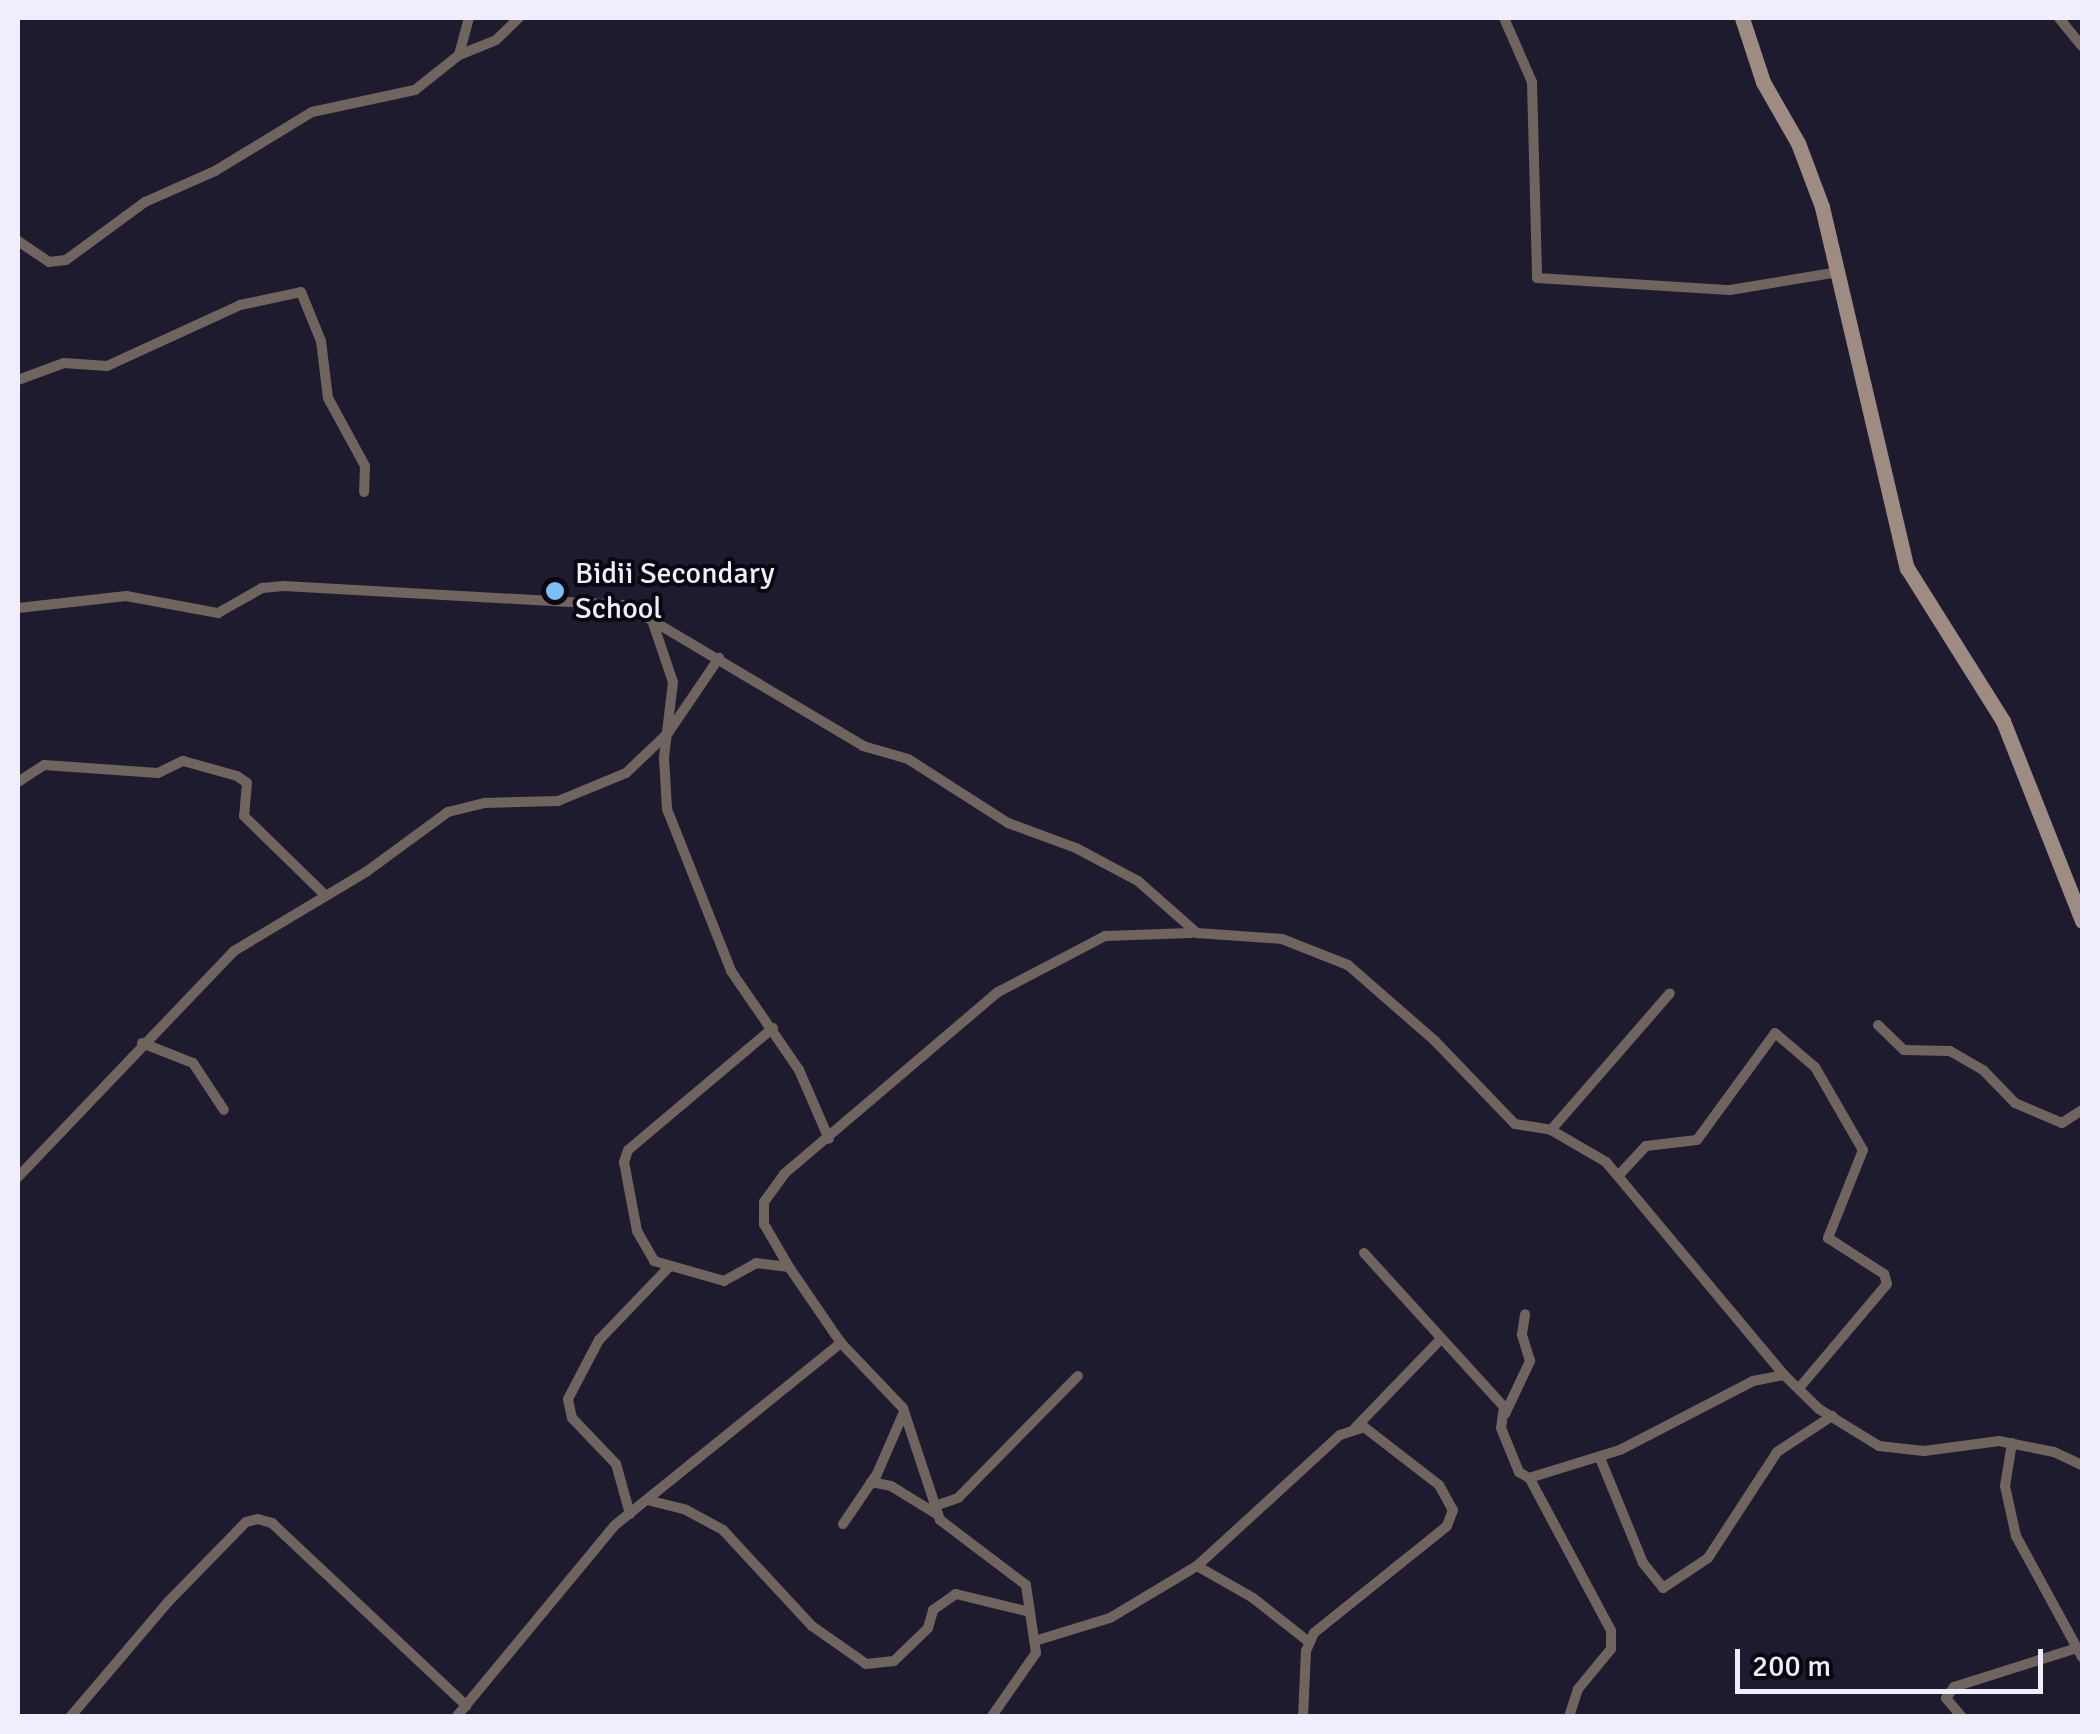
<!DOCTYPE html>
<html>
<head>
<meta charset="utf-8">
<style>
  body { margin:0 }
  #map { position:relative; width:2100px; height:1734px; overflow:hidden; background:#1f1b2f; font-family:Signika,sans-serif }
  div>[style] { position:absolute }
  .street>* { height:10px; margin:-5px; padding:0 5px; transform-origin:5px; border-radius:5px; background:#70645f }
  .secondary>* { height:15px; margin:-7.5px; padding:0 7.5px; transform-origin:7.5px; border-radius:7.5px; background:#9e8c83 }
  .dots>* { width:28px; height:28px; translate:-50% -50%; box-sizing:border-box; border:5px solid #090710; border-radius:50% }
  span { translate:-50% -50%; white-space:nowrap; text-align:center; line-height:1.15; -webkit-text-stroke:8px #090710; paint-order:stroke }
  .poi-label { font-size:30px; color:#f0eefc }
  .left { translate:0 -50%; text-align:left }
  .frame { position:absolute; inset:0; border:20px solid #f0eefc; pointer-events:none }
  .scale { position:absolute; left:1735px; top:1649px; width:308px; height:45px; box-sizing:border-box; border:5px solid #f0eefc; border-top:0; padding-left:12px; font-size:30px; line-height:35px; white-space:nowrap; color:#f0eefc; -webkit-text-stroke:8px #090710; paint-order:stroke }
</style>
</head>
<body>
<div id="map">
  <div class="street">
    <div style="left:1504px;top:18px;width:70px;rotate:66.4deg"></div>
    <div style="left:1532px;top:82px;width:196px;rotate:88.5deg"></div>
    <div style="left:1537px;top:278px;width:193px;rotate:3.6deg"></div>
    <div style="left:1730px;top:290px;width:110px;rotate:-9.4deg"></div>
    <div style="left:2059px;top:18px;width:36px;rotate:51deg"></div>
    <div style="left:459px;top:55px;width:38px;rotate:-75deg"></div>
    <div style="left:18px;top:241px;width:37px;rotate:34deg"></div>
    <div style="left:49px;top:262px;width:17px;rotate:-7deg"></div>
    <div style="left:66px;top:260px;width:98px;rotate:-36.3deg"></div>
    <div style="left:145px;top:202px;width:77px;rotate:-23.9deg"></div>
    <div style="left:215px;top:171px;width:114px;rotate:-31.3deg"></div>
    <div style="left:312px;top:112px;width:105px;rotate:-12.1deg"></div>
    <div style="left:415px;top:90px;width:56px;rotate:-38.5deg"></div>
    <div style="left:459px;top:55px;width:40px;rotate:-22deg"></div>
    <div style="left:496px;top:40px;width:32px;rotate:-44deg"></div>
    <div style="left:18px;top:380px;width:49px;rotate:-20.3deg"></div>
    <div style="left:64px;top:363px;width:43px;rotate:4deg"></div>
    <div style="left:107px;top:366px;width:146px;rotate:-24.6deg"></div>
    <div style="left:240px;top:305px;width:62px;rotate:-12deg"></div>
    <div style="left:301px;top:292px;width:53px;rotate:67.8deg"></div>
    <div style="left:321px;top:341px;width:57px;rotate:83deg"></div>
    <div style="left:328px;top:398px;width:77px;rotate:61.4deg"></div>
    <div style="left:365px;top:466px;width:26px;rotate:92deg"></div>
    <div style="left:18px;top:608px;width:109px;rotate:-6.3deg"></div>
    <div style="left:126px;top:596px;width:94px;rotate:10.5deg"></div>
    <div style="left:218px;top:613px;width:51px;rotate:-29.6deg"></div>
    <div style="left:262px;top:588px;width:22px;rotate:-5deg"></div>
    <div style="left:284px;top:586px;width:343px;rotate:3.2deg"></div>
    <div style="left:626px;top:605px;width:276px;rotate:30.7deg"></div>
    <div style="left:863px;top:746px;width:47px;rotate:16.1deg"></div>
    <div style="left:908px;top:759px;width:119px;rotate:32.6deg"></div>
    <div style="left:1008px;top:823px;width:72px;rotate:20.2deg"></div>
    <div style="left:1076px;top:848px;width:70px;rotate:28deg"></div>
    <div style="left:1138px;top:881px;width:79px;rotate:41.4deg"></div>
    <div style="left:1197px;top:933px;width:85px;rotate:4deg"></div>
    <div style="left:1282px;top:939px;width:71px;rotate:21.5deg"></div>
    <div style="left:1348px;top:965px;width:116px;rotate:41.1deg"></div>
    <div style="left:1435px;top:1041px;width:115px;rotate:46.1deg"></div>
    <div style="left:1515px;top:1124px;width:36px;rotate:9deg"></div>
    <div style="left:1551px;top:1130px;width:64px;rotate:30.2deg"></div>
    <div style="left:1606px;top:1162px;width:278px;rotate:50.1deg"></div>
    <div style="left:1784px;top:1375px;width:49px;rotate:44.2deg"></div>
    <div style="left:1819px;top:1409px;width:70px;rotate:31.7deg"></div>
    <div style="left:1879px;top:1446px;width:45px;rotate:6.3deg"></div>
    <div style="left:1924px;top:1451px;width:76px;rotate:-7.6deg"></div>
    <div style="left:1999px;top:1441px;width:56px;rotate:11.3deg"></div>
    <div style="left:2054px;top:1452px;width:31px;rotate:25deg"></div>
    <div style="left:652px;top:620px;width:65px;rotate:71.3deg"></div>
    <div style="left:673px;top:682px;width:77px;rotate:96.8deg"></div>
    <div style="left:664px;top:758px;width:51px;rotate:86.6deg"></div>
    <div style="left:667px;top:809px;width:174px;rotate:68.4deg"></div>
    <div style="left:731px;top:971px;width:120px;rotate:55.5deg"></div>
    <div style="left:799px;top:1070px;width:75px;rotate:66.5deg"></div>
    <div style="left:18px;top:782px;width:31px;rotate:-33deg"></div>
    <div style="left:44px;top:765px;width:114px;rotate:4deg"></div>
    <div style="left:158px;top:773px;width:28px;rotate:-26deg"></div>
    <div style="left:183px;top:761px;width:56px;rotate:15.5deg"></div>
    <div style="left:237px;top:776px;width:12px;rotate:35deg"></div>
    <div style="left:247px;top:783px;width:33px;rotate:95deg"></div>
    <div style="left:244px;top:816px;width:113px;rotate:44.3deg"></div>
    <div style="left:1878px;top:1025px;width:36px;rotate:44deg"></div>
    <div style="left:1904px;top:1050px;width:46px;rotate:1.2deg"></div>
    <div style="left:1950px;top:1051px;width:39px;rotate:30deg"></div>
    <div style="left:1984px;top:1071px;width:45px;rotate:45.9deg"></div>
    <div style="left:2015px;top:1103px;width:51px;rotate:23.1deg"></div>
    <div style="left:2062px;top:1123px;width:24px;rotate:-33deg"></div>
    <div style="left:773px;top:1028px;width:189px;rotate:139.9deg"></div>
    <div style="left:628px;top:1150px;width:13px;rotate:108deg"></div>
    <div style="left:624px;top:1162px;width:70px;rotate:79.3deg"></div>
    <div style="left:637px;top:1231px;width:34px;rotate:60deg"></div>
    <div style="left:654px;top:1261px;width:73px;rotate:15.9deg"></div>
    <div style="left:724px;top:1281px;width:37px;rotate:-29deg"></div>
    <div style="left:756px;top:1263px;width:33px;rotate:7deg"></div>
    <div style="left:142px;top:1043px;width:55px;rotate:21.4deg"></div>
    <div style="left:193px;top:1063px;width:56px;rotate:56.6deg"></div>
    <div style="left:1551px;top:1130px;width:181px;rotate:-49deg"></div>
    <div style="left:1618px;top:1176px;width:41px;rotate:-47deg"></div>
    <div style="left:1646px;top:1146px;width:51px;rotate:-6.7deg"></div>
    <div style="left:1697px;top:1140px;width:132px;rotate:-53.9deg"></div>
    <div style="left:1775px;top:1033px;width:52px;rotate:40.4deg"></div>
    <div style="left:1815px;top:1067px;width:96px;rotate:60deg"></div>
    <div style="left:1863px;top:1150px;width:95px;rotate:111.7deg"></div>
    <div style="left:1828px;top:1238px;width:67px;rotate:32.7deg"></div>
    <div style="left:1884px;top:1274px;width:10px;rotate:73deg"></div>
    <div style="left:1887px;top:1284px;width:135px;rotate:130.2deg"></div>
    <div style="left:18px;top:1177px;width:313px;rotate:-46.3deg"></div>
    <div style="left:234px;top:951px;width:154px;rotate:-30.9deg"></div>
    <div style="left:366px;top:872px;width:102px;rotate:-36.2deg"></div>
    <div style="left:448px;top:812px;width:38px;rotate:-14deg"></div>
    <div style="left:485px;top:803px;width:73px;rotate:-1.6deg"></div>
    <div style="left:558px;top:801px;width:74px;rotate:-22.4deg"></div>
    <div style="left:626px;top:773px;width:58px;rotate:-43.6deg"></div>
    <div style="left:668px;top:733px;width:91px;rotate:-55.8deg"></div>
    <div style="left:1364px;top:1253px;width:208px;rotate:47.7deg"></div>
    <div style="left:1504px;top:1407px;width:21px;rotate:98deg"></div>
    <div style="left:1501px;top:1428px;width:48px;rotate:67.8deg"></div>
    <div style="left:1519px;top:1472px;width:12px;rotate:31deg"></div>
    <div style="left:1529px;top:1478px;width:95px;rotate:-17.1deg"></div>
    <div style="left:1620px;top:1450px;width:150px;rotate:-27.4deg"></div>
    <div style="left:1753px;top:1381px;width:32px;rotate:-11deg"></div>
    <div style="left:1505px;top:1414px;width:59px;rotate:-64.7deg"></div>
    <div style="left:1530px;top:1361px;width:28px;rotate:-107deg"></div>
    <div style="left:1522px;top:1334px;width:20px;rotate:-81deg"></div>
    <div style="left:1355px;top:1428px;width:124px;rotate:-46deg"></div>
    <div style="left:2012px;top:1443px;width:44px;rotate:99.2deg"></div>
    <div style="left:2005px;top:1486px;width:51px;rotate:77.6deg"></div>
    <div style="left:2016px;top:1536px;width:138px;rotate:61.4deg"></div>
    <div style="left:1600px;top:1458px;width:113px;rotate:67.7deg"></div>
    <div style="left:1643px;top:1563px;width:32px;rotate:51deg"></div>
    <div style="left:1663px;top:1588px;width:54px;rotate:-33.7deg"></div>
    <div style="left:1708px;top:1558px;width:126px;rotate:-56.9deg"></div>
    <div style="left:1777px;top:1452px;width:66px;rotate:-33.2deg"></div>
    <div style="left:1530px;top:1479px;width:172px;rotate:61.9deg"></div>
    <div style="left:1611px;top:1631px;width:18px;rotate:90deg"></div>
    <div style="left:1611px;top:1649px;width:52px;rotate:129.5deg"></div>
    <div style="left:1578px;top:1689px;width:28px;rotate:108deg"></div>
    <div style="left:871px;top:1482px;width:20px;rotate:11deg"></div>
    <div style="left:891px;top:1486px;width:52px;rotate:31.5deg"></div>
    <div style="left:651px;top:1501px;width:36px;rotate:14deg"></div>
    <div style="left:686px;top:1510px;width:42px;rotate:28.4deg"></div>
    <div style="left:723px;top:1530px;width:131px;rotate:47.2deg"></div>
    <div style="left:812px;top:1626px;width:66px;rotate:35.1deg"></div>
    <div style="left:866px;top:1664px;width:28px;rotate:-6deg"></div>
    <div style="left:894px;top:1661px;width:47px;rotate:-44.1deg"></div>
    <div style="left:928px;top:1628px;width:19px;rotate:-74deg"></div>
    <div style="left:933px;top:1610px;width:28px;rotate:-35deg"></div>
    <div style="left:956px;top:1594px;width:76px;rotate:13.7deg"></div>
    <div style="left:932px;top:1507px;width:28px;rotate:-19deg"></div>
    <div style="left:958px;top:1498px;width:171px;rotate:-45.5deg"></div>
    <div style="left:630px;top:1514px;width:52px;rotate:-105.6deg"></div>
    <div style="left:616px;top:1464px;width:64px;rotate:-133.7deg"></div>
    <div style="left:572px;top:1418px;width:19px;rotate:-102deg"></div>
    <div style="left:568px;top:1399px;width:67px;rotate:-62.3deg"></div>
    <div style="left:599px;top:1340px;width:100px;rotate:-46.2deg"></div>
    <div style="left:843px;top:1524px;width:60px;rotate:-55.8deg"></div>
    <div style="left:877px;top:1474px;width:68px;rotate:-66.5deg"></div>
    <div style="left:1197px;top:1566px;width:64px;rotate:29.7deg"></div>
    <div style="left:1253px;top:1598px;width:71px;rotate:38.2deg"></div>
    <div style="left:1038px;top:1640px;width:75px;rotate:-17deg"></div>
    <div style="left:1110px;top:1618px;width:101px;rotate:-30.9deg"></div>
    <div style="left:1197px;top:1566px;width:194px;rotate:-42.5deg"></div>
    <div style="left:1340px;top:1435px;width:25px;rotate:-18deg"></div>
    <div style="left:1364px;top:1427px;width:95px;rotate:37.7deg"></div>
    <div style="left:1439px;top:1485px;width:29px;rotate:61deg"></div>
    <div style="left:1453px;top:1510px;width:17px;rotate:111deg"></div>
    <div style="left:1447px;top:1526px;width:171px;rotate:141.2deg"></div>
    <div style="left:1314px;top:1633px;width:20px;rotate:114deg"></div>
    <div style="left:1306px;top:1651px;width:65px;rotate:92.6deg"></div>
    <div style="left:71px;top:1716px;width:150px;rotate:-49.6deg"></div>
    <div style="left:168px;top:1602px;width:112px;rotate:-45.7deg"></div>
    <div style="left:246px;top:1522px;width:12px;rotate:-14deg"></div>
    <div style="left:258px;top:1519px;width:15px;rotate:16deg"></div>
    <div style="left:272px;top:1523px;width:267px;rotate:43.2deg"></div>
    <div style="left:457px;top:1716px;width:246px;rotate:-50.4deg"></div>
    <div style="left:614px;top:1526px;width:292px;rotate:-38.9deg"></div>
    <div style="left:992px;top:1716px;width:77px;rotate:-55.1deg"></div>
    <div style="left:1036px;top:1653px;width:69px;rotate:-98.4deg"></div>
    <div style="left:1026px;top:1585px;width:108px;rotate:-142.9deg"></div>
    <div style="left:940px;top:1520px;width:118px;rotate:-108.3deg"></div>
    <div style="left:903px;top:1408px;width:90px;rotate:-133.6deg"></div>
    <div style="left:841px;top:1343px;width:92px;rotate:-124.4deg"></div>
    <div style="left:789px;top:1267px;width:50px;rotate:-120.2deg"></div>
    <div style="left:764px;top:1224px;width:22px;rotate:-90deg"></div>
    <div style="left:764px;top:1202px;width:34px;rotate:-54deg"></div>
    <div style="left:784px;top:1174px;width:281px;rotate:-40.4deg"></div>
    <div style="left:998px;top:992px;width:121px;rotate:-27.6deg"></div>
    <div style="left:1105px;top:936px;width:86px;rotate:-2deg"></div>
    <div style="left:1961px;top:1716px;width:23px;rotate:-130deg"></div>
    <div style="left:1946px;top:1698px;width:14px;rotate:-54deg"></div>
    <div style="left:1954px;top:1687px;width:129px;rotate:-17.6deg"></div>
  </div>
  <div class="secondary">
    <div style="left:1742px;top:18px;width:67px;rotate:71.8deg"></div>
    <div style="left:1763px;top:82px;width:70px;rotate:60.2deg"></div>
    <div style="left:1798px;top:143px;width:68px;rotate:69.4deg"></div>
    <div style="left:1822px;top:207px;width:371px;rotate:76.8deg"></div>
    <div style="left:1907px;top:568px;width:181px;rotate:57.9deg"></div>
    <div style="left:2003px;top:721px;width:215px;rotate:68.4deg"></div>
  </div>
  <div class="dots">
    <div style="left:555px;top:591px;background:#7dbef9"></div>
  </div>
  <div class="poi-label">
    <span class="left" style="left:575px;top:591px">Bidii Secondary<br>School</span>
  </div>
  <div class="frame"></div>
  <div class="scale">200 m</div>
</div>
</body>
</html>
